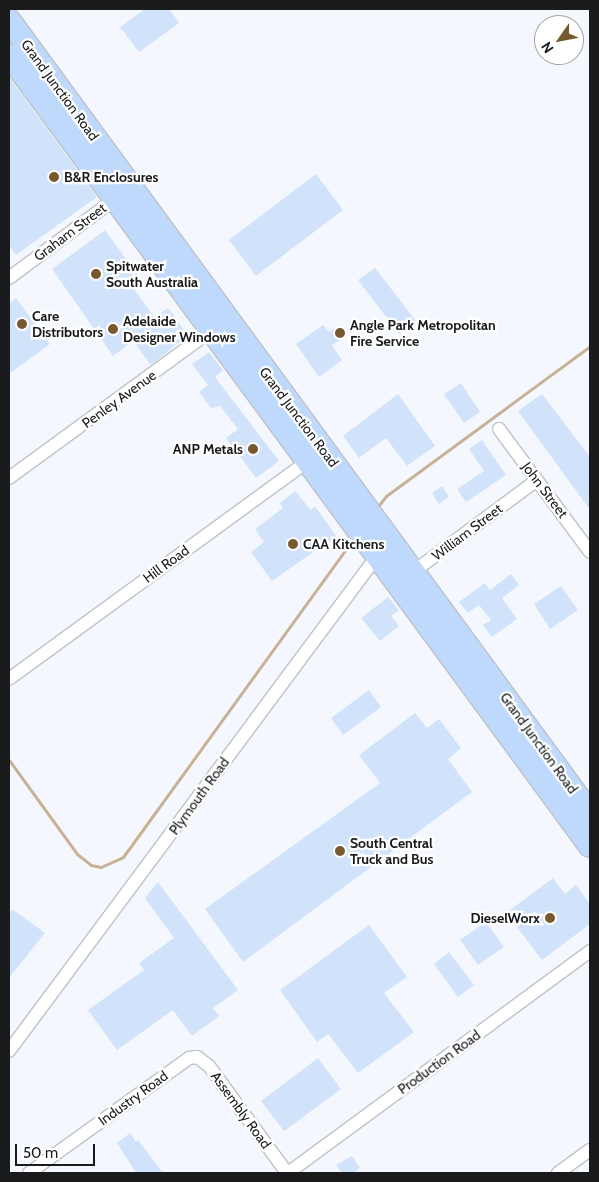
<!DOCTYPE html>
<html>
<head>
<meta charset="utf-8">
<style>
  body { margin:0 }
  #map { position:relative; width:599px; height:1182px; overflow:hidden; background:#f4f8fe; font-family:Cabin,sans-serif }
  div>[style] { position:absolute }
  .stream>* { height:3px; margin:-1.5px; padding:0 1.5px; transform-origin:1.5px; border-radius:1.5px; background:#c8b296 }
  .building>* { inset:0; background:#d1e3fa }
  .roads { filter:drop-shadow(1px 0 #bfc3c9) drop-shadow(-1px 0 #bfc3c9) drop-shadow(0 1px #bfc3c9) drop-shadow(0 -1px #bfc3c9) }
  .street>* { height:12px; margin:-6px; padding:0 6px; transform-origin:6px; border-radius:6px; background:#fff }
  .highway>* { height:22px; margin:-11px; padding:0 11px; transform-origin:11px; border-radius:11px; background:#bed9fb }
  .dots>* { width:14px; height:14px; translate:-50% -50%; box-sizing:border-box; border:2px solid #fff; border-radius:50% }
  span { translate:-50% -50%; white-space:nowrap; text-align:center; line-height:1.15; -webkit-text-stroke:4.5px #fff; paint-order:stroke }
  .street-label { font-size:14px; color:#191b1d }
  .poi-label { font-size:14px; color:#191b1d; font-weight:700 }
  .left { translate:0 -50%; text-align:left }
  .right { translate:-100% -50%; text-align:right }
  .frame { position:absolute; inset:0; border:10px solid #191b1d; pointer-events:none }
  .north { position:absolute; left:534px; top:15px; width:50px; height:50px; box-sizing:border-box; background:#fff; border:1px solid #a3a4a5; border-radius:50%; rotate:237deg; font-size:14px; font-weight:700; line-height:20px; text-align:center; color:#191b1d }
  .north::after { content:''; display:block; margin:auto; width:18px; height:22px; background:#78582e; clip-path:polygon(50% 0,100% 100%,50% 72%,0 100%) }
  .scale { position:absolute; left:15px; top:1144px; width:80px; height:22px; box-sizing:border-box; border:2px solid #191b1d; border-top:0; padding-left:6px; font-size:15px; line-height:18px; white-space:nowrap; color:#191b1d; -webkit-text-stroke:4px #fff; paint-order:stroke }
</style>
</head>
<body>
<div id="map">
  <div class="stream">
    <div style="left:379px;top:505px;width:11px;rotate:-52deg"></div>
    <div style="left:386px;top:496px;width:253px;rotate:-36.3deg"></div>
    <div style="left:9px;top:760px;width:116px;rotate:54.1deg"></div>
    <div style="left:77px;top:854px;width:18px;rotate:38deg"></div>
    <div style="left:91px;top:865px;width:10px;rotate:11deg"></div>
    <div style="left:101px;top:867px;width:24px;rotate:-24deg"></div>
    <div style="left:123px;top:857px;width:387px;rotate:-54.1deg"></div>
  </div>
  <div class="building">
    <div style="clip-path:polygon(145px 9px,169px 9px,179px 23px,139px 52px,120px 27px)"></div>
    <div style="clip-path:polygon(9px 77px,97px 197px,16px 255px,9px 245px)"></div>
    <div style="clip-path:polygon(316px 174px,343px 210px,256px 276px,229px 240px)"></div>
    <div style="clip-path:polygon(105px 230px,140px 278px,131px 285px,154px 317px,168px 308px,188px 335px,151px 365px,133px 341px,113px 356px,52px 269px)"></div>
    <div style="clip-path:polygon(375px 268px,416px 321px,399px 334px,358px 280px)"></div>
    <div style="clip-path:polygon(16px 298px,50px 344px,9px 374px,9px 304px)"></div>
    <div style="clip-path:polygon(323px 325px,329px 332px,336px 327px,343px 338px,332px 345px,342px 360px,319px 377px,296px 344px)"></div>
    <div style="clip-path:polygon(209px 352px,223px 370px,215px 377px,279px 461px,256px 478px,226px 438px,238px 429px,220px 406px,211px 408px,199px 392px,208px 385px,192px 364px)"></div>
    <div style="clip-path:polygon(461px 383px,480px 412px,464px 423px,444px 394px)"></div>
    <div style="clip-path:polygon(398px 394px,435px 446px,407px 466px,386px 438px,359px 458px,343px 436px)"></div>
    <div style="clip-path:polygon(542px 394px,590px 457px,590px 510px,518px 411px)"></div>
    <div style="clip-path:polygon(482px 440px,506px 475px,466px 502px,457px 489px,484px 471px,469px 449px)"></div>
    <div style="clip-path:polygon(442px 486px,449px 497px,439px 504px,432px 493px)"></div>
    <div style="clip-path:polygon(295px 491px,311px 510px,315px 506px,336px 536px,272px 581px,251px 552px,264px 542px,255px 529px,283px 508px,280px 503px)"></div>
    <div style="clip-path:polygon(511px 574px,519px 585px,502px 598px,517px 619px,492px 637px,483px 625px,491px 620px,479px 605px,468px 613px,459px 602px,485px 583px,490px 590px)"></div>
    <div style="clip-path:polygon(561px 586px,578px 610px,550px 629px,534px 604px)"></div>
    <div style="clip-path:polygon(388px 597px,399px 610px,391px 616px,399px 626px,380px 641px,361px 618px)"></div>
    <div style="clip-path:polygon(369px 690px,381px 707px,343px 735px,331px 718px)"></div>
    <div style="clip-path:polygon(415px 713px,427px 728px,439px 719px,461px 748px,448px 759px,472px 792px,243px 962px,205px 909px,380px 783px,359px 755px)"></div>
    <div style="clip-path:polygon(553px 878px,565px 894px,576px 885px,590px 904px,590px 924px,542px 960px,506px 913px)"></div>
    <div style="clip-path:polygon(158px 882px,238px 990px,213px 1008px,219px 1016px,192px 1036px,173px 1010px,117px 1050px,88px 1010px,144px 970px,139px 963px,174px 938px,145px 898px)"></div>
    <div style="clip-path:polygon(12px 909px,45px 933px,9px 978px,9px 915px)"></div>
    <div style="clip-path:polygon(486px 922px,504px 947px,478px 965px,460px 940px)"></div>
    <div style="clip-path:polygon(369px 925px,407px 977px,384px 993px,414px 1032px,358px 1073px,328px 1034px,317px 1042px,280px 990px)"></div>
    <div style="clip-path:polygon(449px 952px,474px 985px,458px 997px,434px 964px)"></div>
    <div style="clip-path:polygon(318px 1058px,341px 1089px,284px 1131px,261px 1101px)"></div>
    <div style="clip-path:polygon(130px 1133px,136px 1142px,138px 1140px,163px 1173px,136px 1173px,117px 1143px)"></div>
    <div style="clip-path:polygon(352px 1156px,360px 1168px,353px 1173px,342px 1173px,336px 1165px)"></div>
  </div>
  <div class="roads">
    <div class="street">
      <div style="left:9px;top:278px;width:137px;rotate:-36.7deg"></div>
      <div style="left:499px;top:429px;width:153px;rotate:53.5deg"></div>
      <div style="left:9px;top:478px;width:256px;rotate:-36.1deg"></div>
      <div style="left:409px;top:575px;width:159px;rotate:-36.6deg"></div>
      <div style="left:9px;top:679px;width:375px;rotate:-36.1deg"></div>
      <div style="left:9px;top:1051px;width:622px;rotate:-53.37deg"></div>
      <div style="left:29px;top:1173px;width:197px;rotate:-35.7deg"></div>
      <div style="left:189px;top:1058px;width:8px;rotate:-7deg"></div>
      <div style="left:197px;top:1057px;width:15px;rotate:37deg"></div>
      <div style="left:209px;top:1066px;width:132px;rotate:53.9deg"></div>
      <div style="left:288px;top:1173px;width:375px;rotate:-36.3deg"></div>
      <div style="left:558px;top:1173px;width:39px;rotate:-36deg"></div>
    </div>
    <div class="highway">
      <div style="left:9px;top:20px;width:983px;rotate:53.77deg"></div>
      <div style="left:9px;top:55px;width:981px;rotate:53.7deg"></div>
    </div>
  </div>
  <div class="dots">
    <div style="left:54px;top:177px;background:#78582e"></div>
    <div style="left:96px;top:274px;background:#78582e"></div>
    <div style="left:22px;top:324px;background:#78582e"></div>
    <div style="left:113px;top:329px;background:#78582e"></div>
    <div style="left:340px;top:333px;background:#78582e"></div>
    <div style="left:253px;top:449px;background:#78582e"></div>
    <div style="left:293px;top:544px;background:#78582e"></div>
    <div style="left:340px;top:851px;background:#78582e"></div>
    <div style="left:550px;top:918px;background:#78582e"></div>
  </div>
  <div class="street-label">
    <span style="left:60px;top:90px;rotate:54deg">Grand Junction Road</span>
    <span style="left:70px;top:232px;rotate:-37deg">Graham Street</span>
    <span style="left:119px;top:399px;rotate:-36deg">Penley Avenue</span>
    <span style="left:299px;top:417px;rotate:53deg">Grand Junction Road</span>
    <span style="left:545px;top:490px;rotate:53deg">John Street</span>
    <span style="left:467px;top:532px;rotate:-37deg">William Street</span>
    <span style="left:166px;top:564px;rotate:-36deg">Hill Road</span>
    <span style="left:539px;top:743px;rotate:54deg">Grand Junction Road</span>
    <span style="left:199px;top:796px;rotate:-54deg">Plymouth Road</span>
    <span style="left:439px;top:1062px;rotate:-36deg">Production Road</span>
    <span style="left:133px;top:1098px;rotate:-36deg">Industry Road</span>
    <span style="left:241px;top:1110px;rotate:54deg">Assembly Road</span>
  </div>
  <div class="poi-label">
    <span class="left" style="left:64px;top:177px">B&amp;R Enclosures</span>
    <span class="left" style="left:106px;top:274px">Spitwater<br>South Australia</span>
    <span class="left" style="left:32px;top:324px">Care<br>Distributors</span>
    <span class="left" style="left:123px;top:329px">Adelaide<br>Designer Windows</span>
    <span class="left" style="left:350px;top:333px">Angle Park Metropolitan<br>Fire Service</span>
    <span class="right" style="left:243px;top:449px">ANP Metals</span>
    <span class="left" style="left:303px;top:544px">CAA Kitchens</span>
    <span class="left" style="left:350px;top:851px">South Central<br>Truck and Bus</span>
    <span class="right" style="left:540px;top:918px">DieselWorx</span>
  </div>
  <div class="frame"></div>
  <div class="north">N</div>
  <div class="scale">50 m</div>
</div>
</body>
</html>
